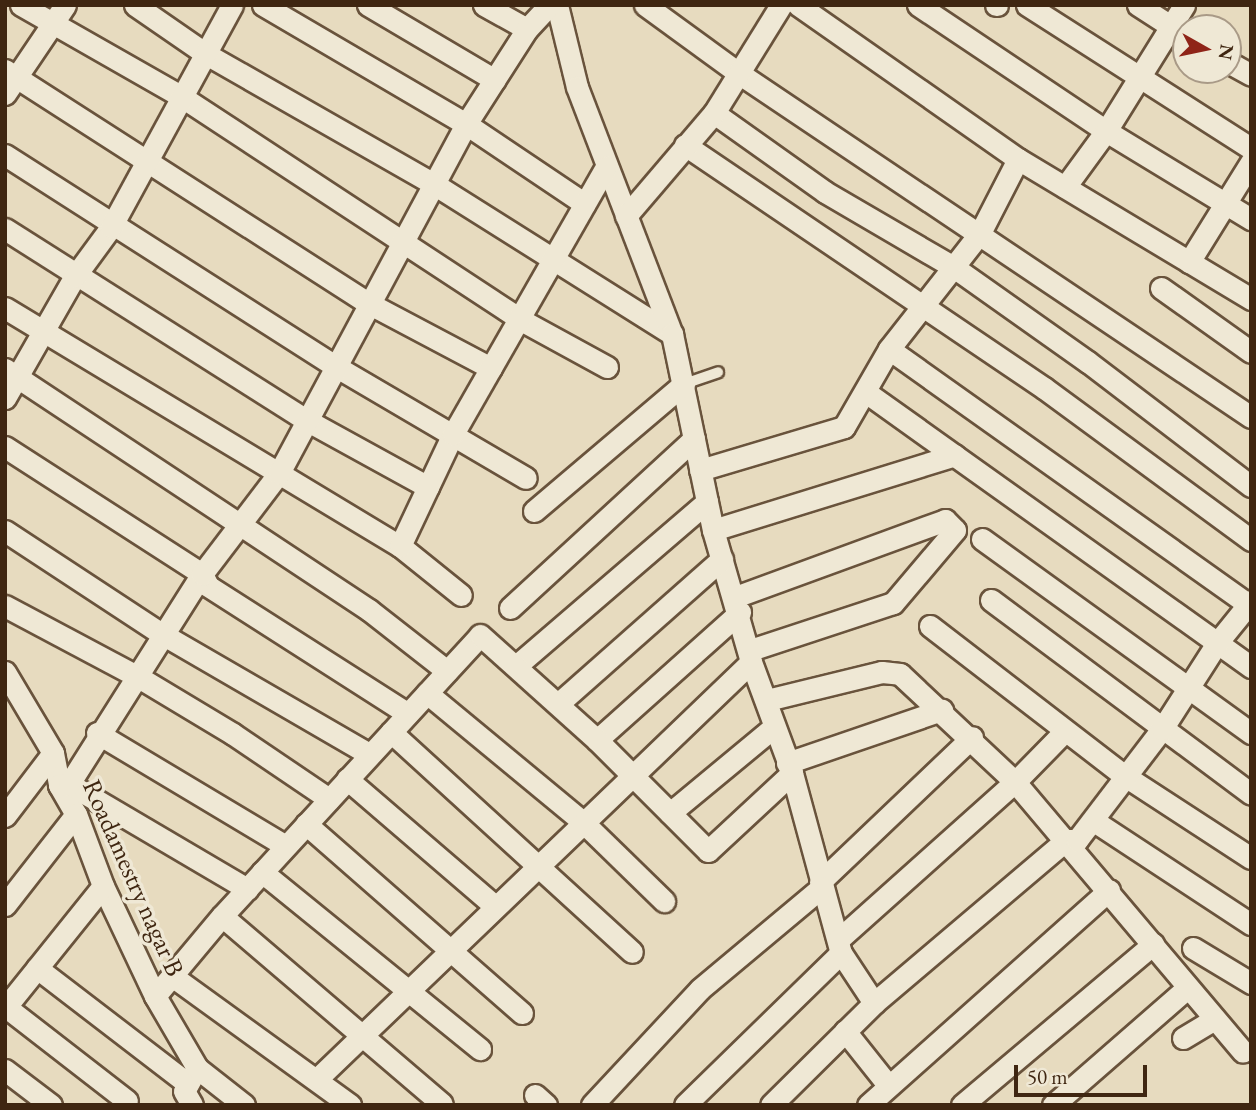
<!DOCTYPE html>
<html>
<head>
<meta charset="utf-8">
<style>
  body { margin:0 }
  #map { position:relative; width:1256px; height:1110px; overflow:hidden; background:#e7dbbf; font-family:"EB Garamond",serif }
  div>[style] { position:absolute }
  .roads { filter:drop-shadow(2px 0 #69533c) drop-shadow(-2px 0 #69533c) drop-shadow(0 2px #69533c) drop-shadow(0 -2px #69533c) }
  .service>* { height:10px; margin:-5px; padding:0 5px; transform-origin:5px; border-radius:5px; background:#efe8d5 }
  .minor>* { height:21px; margin:-10.5px; padding:0 10.5px; transform-origin:10.5px; border-radius:10.5px; background:#efe8d5 }
  span { translate:-50% -50%; white-space:nowrap; text-align:center; line-height:1.15; -webkit-text-stroke:7px #efe8d5; paint-order:stroke }
  .street-label { font-size:26px; color:#3f2611 }
  .frame { position:absolute; inset:0; border:7px solid #3f2611; pointer-events:none }
  .north { position:absolute; left:1172px; top:14px; width:70px; height:70px; box-sizing:border-box; background:#efe8d5; border:2px solid #a99a87; border-radius:50%; rotate:99deg; font-size:19px; font-weight:700; line-height:28px; text-align:center; color:#3f2611 }
  .north::after { content:''; display:block; margin:auto; width:24px; height:32px; background:#8f2418; clip-path:polygon(50% 0,100% 100%,50% 72%,0 100%) }
  .scale { position:absolute; left:1014px; top:1065px; width:133px; height:32px; box-sizing:border-box; border:4px solid #3f2611; border-top:0; padding-left:9px; font-size:21px; line-height:24px; white-space:nowrap; color:#3f2611; -webkit-text-stroke:5px #efe8d5; paint-order:stroke }
</style>
</head>
<body>
<div id="map">
  <div class="roads">
    <div class="service">
      <div style="left:684px;top:384px;width:36px;rotate:-19deg"></div>
    </div>
    <div class="minor">
      <div style="left:21px;top:5px;width:182px;rotate:29.7deg"></div>
      <div style="left:179px;top:95px;width:409px;rotate:33.3deg"></div>
      <div style="left:521px;top:320px;width:98px;rotate:28.7deg"></div>
      <div style="left:135px;top:5px;width:86px;rotate:34.6deg"></div>
      <div style="left:206px;top:54px;width:266px;rotate:29.7deg"></div>
      <div style="left:437px;top:186px;width:278px;rotate:32.2deg"></div>
      <div style="left:263px;top:5px;width:235px;rotate:30.4deg"></div>
      <div style="left:466px;top:124px;width:143px;rotate:33.9deg"></div>
      <div style="left:368px;top:5px;width:147px;rotate:30.6deg"></div>
      <div style="left:484px;top:5px;width:49px;rotate:29.2deg"></div>
      <div style="left:557px;top:5px;width:84px;rotate:76.3deg"></div>
      <div style="left:577px;top:87px;width:265px;rotate:69deg"></div>
      <div style="left:672px;top:334px;width:200px;rotate:78.2deg"></div>
      <div style="left:713px;top:530px;width:137px;rotate:73.9deg"></div>
      <div style="left:751px;top:662px;width:118px;rotate:69.7deg"></div>
      <div style="left:792px;top:773px;width:187px;rotate:74.8deg"></div>
      <div style="left:841px;top:953px;width:60px;rotate:56.6deg"></div>
      <div style="left:645px;top:5px;width:114px;rotate:36.1deg"></div>
      <div style="left:737px;top:72px;width:619px;rotate:33.87deg"></div>
      <div style="left:798px;top:5px;width:269px;rotate:35deg"></div>
      <div style="left:1018px;top:159px;width:272px;rotate:31deg"></div>
      <div style="left:918px;top:5px;width:226px;rotate:33.8deg"></div>
      <div style="left:1106px;top:131px;width:170px;rotate:31.3deg"></div>
      <div style="left:996px;top:5px;width:1px"></div>
      <div style="left:1027px;top:5px;width:266px;rotate:32.6deg"></div>
      <div style="left:1138px;top:5px;width:57px;rotate:32.9deg"></div>
      <div style="left:1228px;top:62px;width:26px;rotate:29deg"></div>
      <div style="left:5px;top:70px;width:431px;rotate:32.7deg"></div>
      <div style="left:368px;top:303px;width:139px;rotate:27.9deg"></div>
      <div style="left:5px;top:94px;width:107px;rotate:-56deg"></div>
      <div style="left:714px;top:113px;width:136px;rotate:35.4deg"></div>
      <div style="left:825px;top:192px;width:151px;rotate:30.3deg"></div>
      <div style="left:955px;top:268px;width:163px;rotate:35.3deg"></div>
      <div style="left:1088px;top:362px;width:205px;rotate:37.3deg"></div>
      <div style="left:685px;top:145px;width:434px;rotate:34.1deg"></div>
      <div style="left:1044px;top:388px;width:257px;rotate:36.3deg"></div>
      <div style="left:5px;top:155px;width:392px;rotate:32.6deg"></div>
      <div style="left:335px;top:366px;width:221px;rotate:30.4deg"></div>
      <div style="left:1065px;top:187px;width:69px;rotate:-53.8deg"></div>
      <div style="left:1106px;top:131px;width:148px;rotate:-58.2deg"></div>
      <div style="left:626px;top:216px;width:135px;rotate:-49.5deg"></div>
      <div style="left:714px;top:113px;width:127px;rotate:-58.2deg"></div>
      <div style="left:5px;top:229px;width:359px;rotate:32.4deg"></div>
      <div style="left:308px;top:421px;width:137px;rotate:28.8deg"></div>
      <div style="left:1189px;top:262px;width:118px;rotate:-58.2deg"></div>
      <div style="left:1161px;top:288px;width:110px;rotate:35.4deg"></div>
      <div style="left:5px;top:308px;width:461px;rotate:31.1deg"></div>
      <div style="left:400px;top:546px;width:78px;rotate:38.8deg"></div>
      <div style="left:889px;top:349px;width:444px;rotate:35.4deg"></div>
      <div style="left:5px;top:369px;width:437px;rotate:33.5deg"></div>
      <div style="left:369px;top:610px;width:99px;rotate:38deg"></div>
      <div style="left:867px;top:393px;width:472px;rotate:35.5deg"></div>
      <div style="left:5px;top:398px;width:141px;rotate:-60.2deg"></div>
      <div style="left:75px;top:276px;width:61px;rotate:-53.7deg"></div>
      <div style="left:111px;top:227px;width:253px;rotate:-61.4deg"></div>
      <div style="left:5px;top:447px;width:234px;rotate:32.8deg"></div>
      <div style="left:202px;top:574px;width:13px;rotate:63deg"></div>
      <div style="left:208px;top:586px;width:237px;rotate:32.6deg"></div>
      <div style="left:700px;top:470px;width:150px;rotate:-16.6deg"></div>
      <div style="left:844px;top:427px;width:90px;rotate:-60deg"></div>
      <div style="left:889px;top:349px;width:147px;rotate:-51.9deg"></div>
      <div style="left:980px;top:233px;width:83px;rotate:-62.8deg"></div>
      <div style="left:534px;top:511px;width:197px;rotate:-40.3deg"></div>
      <div style="left:713px;top:530px;width:253px;rotate:-17.2deg"></div>
      <div style="left:5px;top:531px;width:188px;rotate:33.3deg"></div>
      <div style="left:162px;top:634px;width:239px;rotate:30.1deg"></div>
      <div style="left:982px;top:539px;width:332px;rotate:35.8deg"></div>
      <div style="left:400px;top:546px;width:124px;rotate:-64.7deg"></div>
      <div style="left:453px;top:434px;width:308px;rotate:-60.2deg"></div>
      <div style="left:735px;top:597px;width:224px;rotate:-20.1deg"></div>
      <div style="left:945px;top:520px;width:14px;rotate:45deg"></div>
      <div style="left:955px;top:530px;width:96px;rotate:130.3deg"></div>
      <div style="left:893px;top:603px;width:151px;rotate:161.8deg"></div>
      <div style="left:991px;top:600px;width:324px;rotate:36.7deg"></div>
      <div style="left:5px;top:606px;width:147px;rotate:28deg"></div>
      <div style="left:135px;top:675px;width:114px;rotate:31deg"></div>
      <div style="left:233px;top:734px;width:116px;rotate:34.1deg"></div>
      <div style="left:510px;top:608px;width:250px;rotate:-42.6deg"></div>
      <div style="left:930px;top:626px;width:246px;rotate:37.6deg"></div>
      <div style="left:1125px;top:776px;width:150px;rotate:33.1deg"></div>
      <div style="left:516px;top:666px;width:252px;rotate:-40.7deg"></div>
      <div style="left:5px;top:672px;width:94px;rotate:59.3deg"></div>
      <div style="left:53px;top:753px;width:33px;rotate:79deg"></div>
      <div style="left:59px;top:785px;width:34px;rotate:60deg"></div>
      <div style="left:76px;top:814px;width:77px;rotate:69.4deg"></div>
      <div style="left:103px;top:886px;width:122px;rotate:64.7deg"></div>
      <div style="left:155px;top:996px;width:83px;rotate:59.7deg"></div>
      <div style="left:197px;top:1068px;width:26px;rotate:119deg"></div>
      <div style="left:184px;top:1091px;width:16px;rotate:60deg"></div>
      <div style="left:427px;top:693px;width:204px;rotate:39.6deg"></div>
      <div style="left:584px;top:823px;width:112px;rotate:44.3deg"></div>
      <div style="left:767px;top:700px;width:118px;rotate:-13.7deg"></div>
      <div style="left:882px;top:672px;width:18px;rotate:6deg"></div>
      <div style="left:900px;top:674px;width:158px;rotate:43.2deg"></div>
      <div style="left:1015px;top:782px;width:353px;rotate:49.8deg"></div>
      <div style="left:558px;top:704px;width:219px;rotate:-41.5deg"></div>
      <div style="left:391px;top:732px;width:326px;rotate:42.4deg"></div>
      <div style="left:97px;top:733px;width:220px;rotate:30.9deg"></div>
      <div style="left:597px;top:740px;width:192px;rotate:-41.8deg"></div>
      <div style="left:787px;top:763px;width:164px;rotate:-18.9deg"></div>
      <div style="left:347px;top:779px;width:196px;rotate:40.7deg"></div>
      <div style="left:69px;top:784px;width:207px;rotate:30.5deg"></div>
      <div style="left:59px;top:785px;width:10px;rotate:-6deg"></div>
      <div style="left:69px;top:784px;width:249px;rotate:-57.7deg"></div>
      <div style="left:202px;top:574px;width:127px;rotate:-52.7deg"></div>
      <div style="left:279px;top:473px;width:396px;rotate:-61.8deg"></div>
      <div style="left:466px;top:124px;width:113px;rotate:-57.3deg"></div>
      <div style="left:527px;top:29px;width:33px;rotate:-47deg"></div>
      <div style="left:670px;top:813px;width:135px;rotate:-39.6deg"></div>
      <div style="left:5px;top:816px;width:79px;rotate:-52.7deg"></div>
      <div style="left:1094px;top:821px;width:188px;rotate:33.3deg"></div>
      <div style="left:306px;top:824px;width:287px;rotate:41.2deg"></div>
      <div style="left:262px;top:872px;width:281px;rotate:39.1deg"></div>
      <div style="left:820px;top:882px;width:210px;rotate:-43.6deg"></div>
      <div style="left:5px;top:905px;width:115px;rotate:-52deg"></div>
      <div style="left:222px;top:916px;width:289px;rotate:40.5deg"></div>
      <div style="left:838px;top:940px;width:237px;rotate:-41.8deg"></div>
      <div style="left:1015px;top:782px;width:71px;rotate:-45.6deg"></div>
      <div style="left:1193px;top:948px;width:68px;rotate:31.1deg"></div>
      <div style="left:37px;top:968px;width:190px;rotate:37.5deg"></div>
      <div style="left:172px;top:976px;width:220px;rotate:35.9deg"></div>
      <div style="left:155px;top:996px;width:104px;rotate:-50.1deg"></div>
      <div style="left:222px;top:916px;width:381px;rotate:-47.4deg"></div>
      <div style="left:480px;top:635px;width:157px;rotate:41.9deg"></div>
      <div style="left:597px;top:740px;width:157px;rotate:45deg"></div>
      <div style="left:708px;top:851px;width:115px;rotate:-42.9deg"></div>
      <div style="left:6px;top:1007px;width:153px;rotate:37.8deg"></div>
      <div style="left:5px;top:1008px;width:156px;rotate:-51.2deg"></div>
      <div style="left:845px;top:1031px;width:69px;rotate:51.5deg"></div>
      <div style="left:1183px;top:1038px;width:35px;rotate:-31deg"></div>
      <div style="left:197px;top:1068px;width:60px;rotate:38.2deg"></div>
      <div style="left:5px;top:1070px;width:58px;rotate:37.3deg"></div>
      <div style="left:318px;top:1078px;width:600px;rotate:-43.85deg"></div>
      <div style="left:535px;top:1095px;width:15px;rotate:42deg"></div>
      <div style="left:592px;top:1105px;width:158px;rotate:-47deg"></div>
      <div style="left:700px;top:989px;width:159px;rotate:-39.9deg"></div>
      <div style="left:685px;top:1105px;width:218px;rotate:-44.3deg"></div>
      <div style="left:771px;top:1105px;width:145px;rotate:-44.7deg"></div>
      <div style="left:874px;top:1003px;width:252px;rotate:-40.3deg"></div>
      <div style="left:1066px;top:840px;width:11px"></div>
      <div style="left:1077px;top:840px;width:140px;rotate:-52.6deg"></div>
      <div style="left:1162px;top:729px;width:102px;rotate:-57.4deg"></div>
      <div style="left:1217px;top:643px;width:54px;rotate:-51deg"></div>
      <div style="left:868px;top:1105px;width:323px;rotate:-41.7deg"></div>
      <div style="left:962px;top:1105px;width:250px;rotate:-40.1deg"></div>
      <div style="left:1053px;top:1105px;width:178px;rotate:-41.1deg"></div>
    </div>
  </div>
  <div class="street-label">
    <span style="left:133px;top:878px;rotate:66deg">Roadamestry nagar B</span>
  </div>
  <div class="frame"></div>
  <div class="north">N</div>
  <div class="scale">50 m</div>
</div>
</body>
</html>
